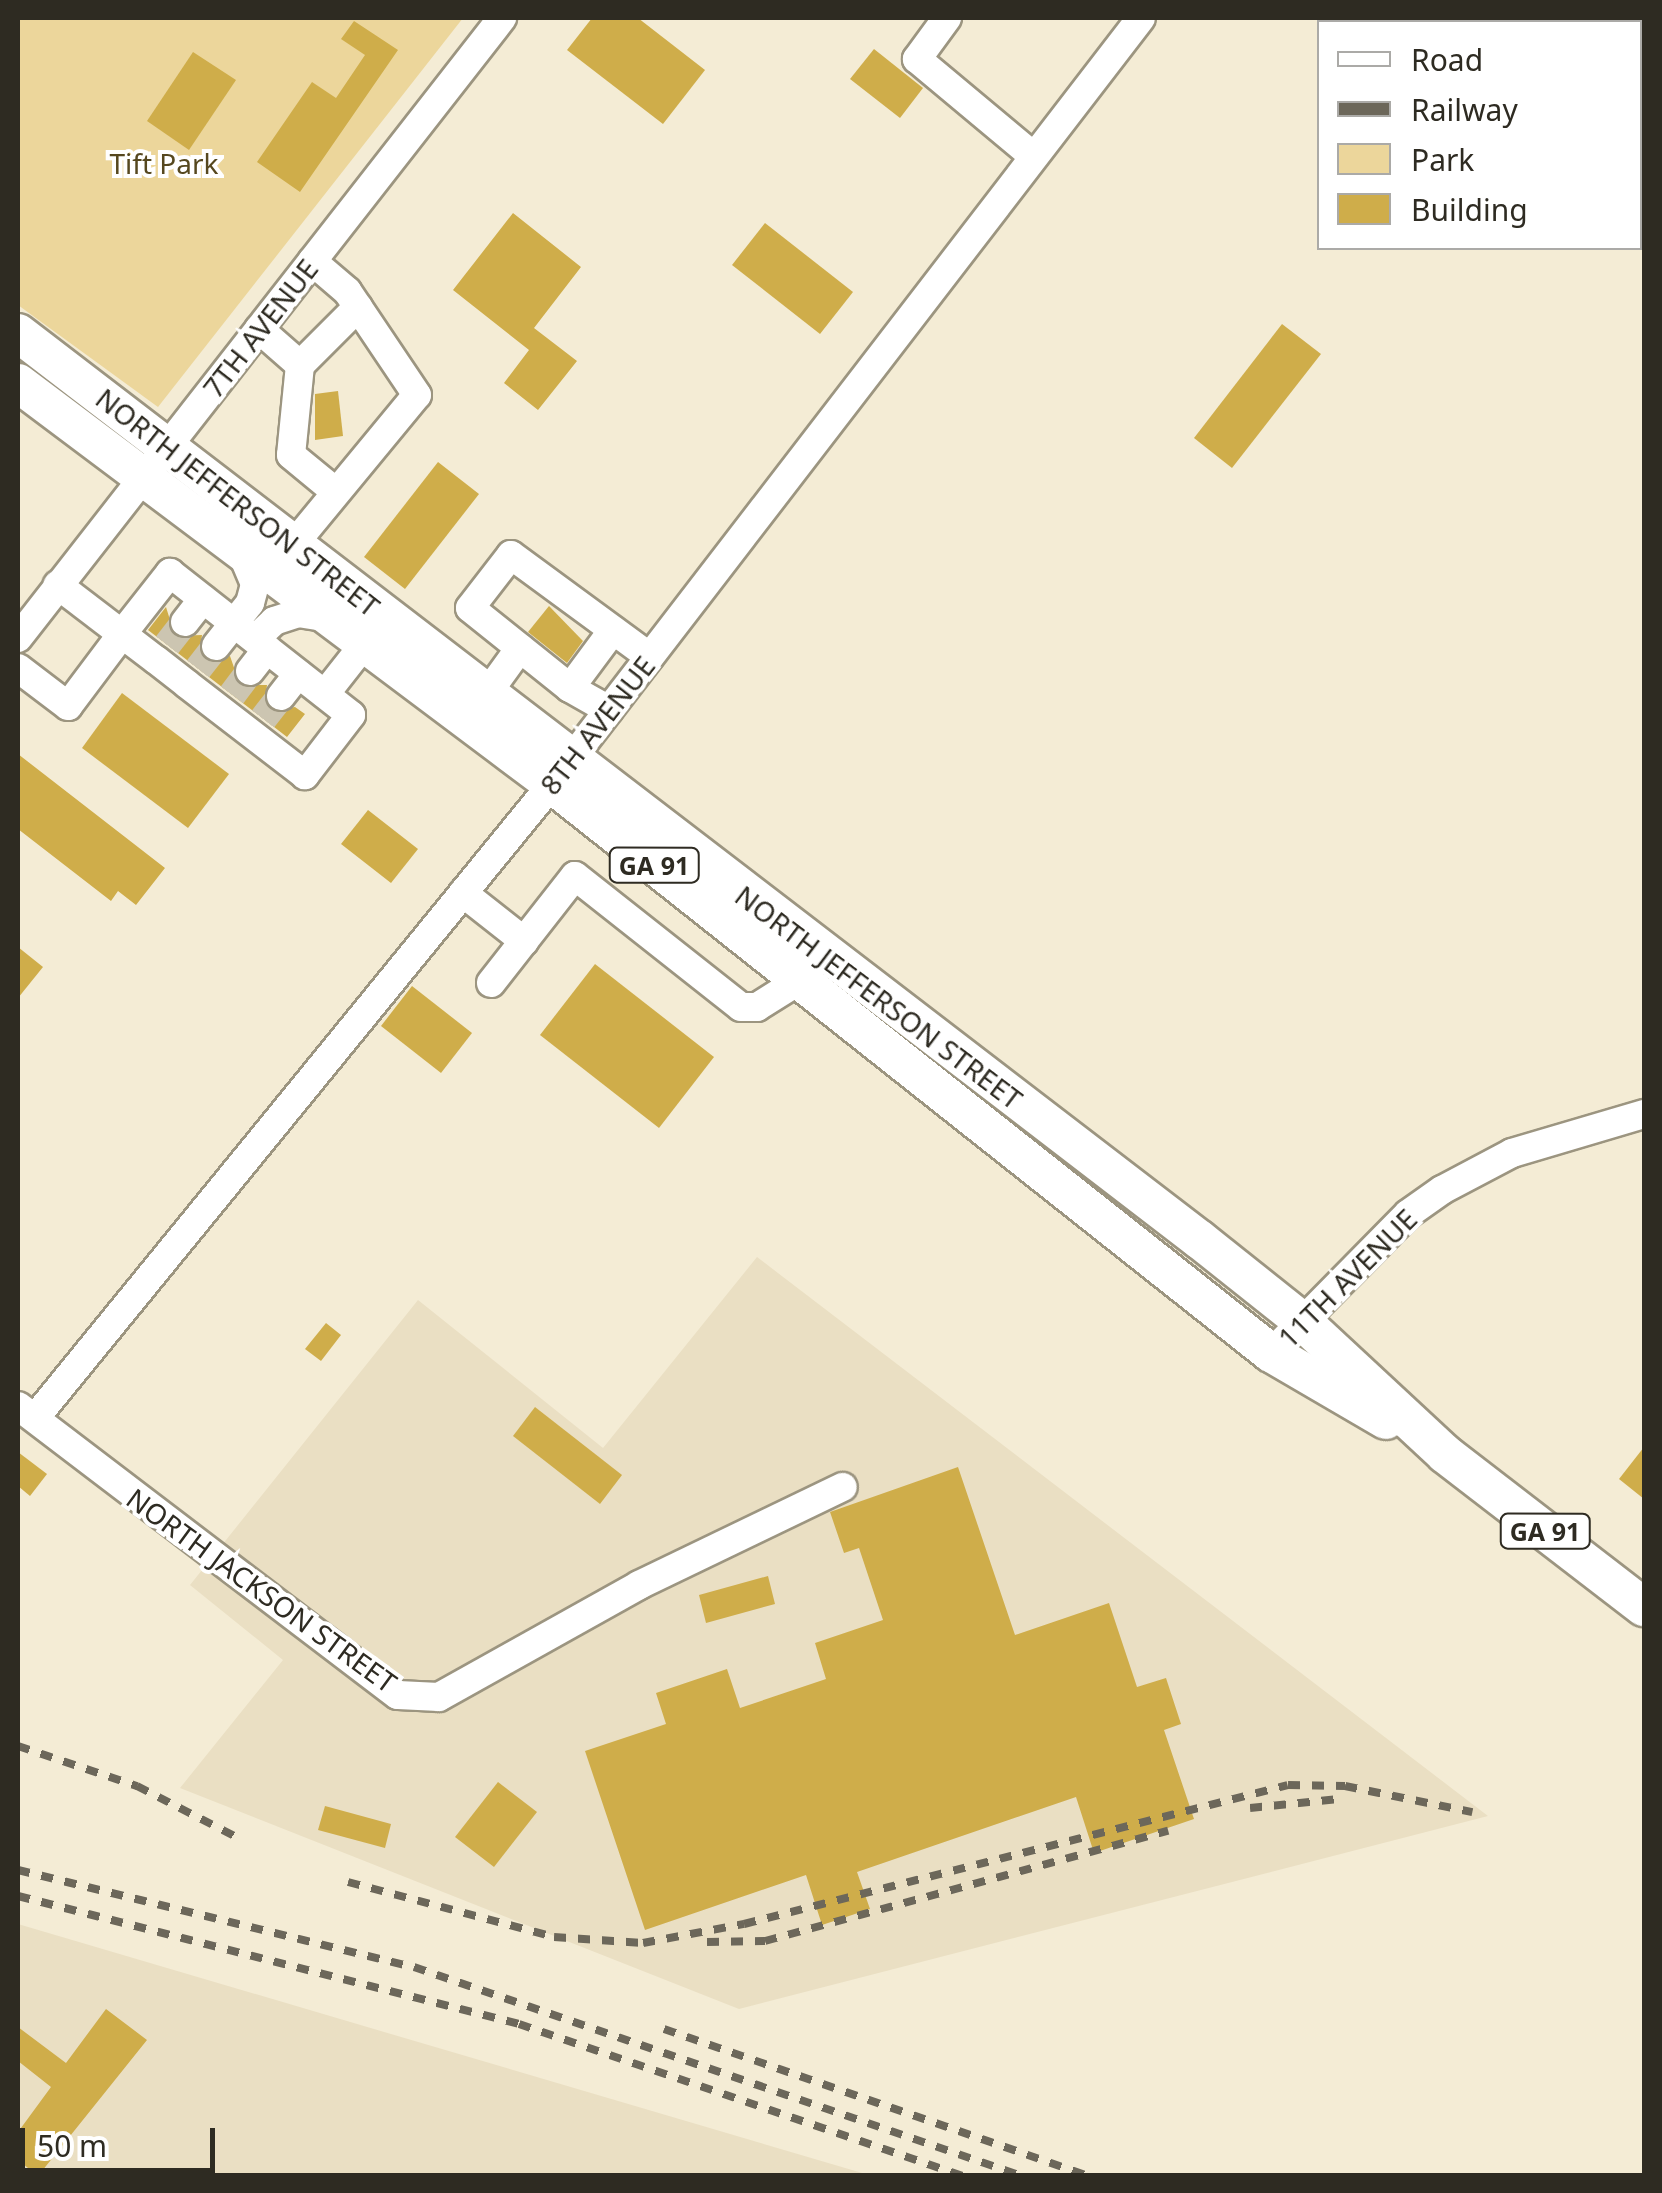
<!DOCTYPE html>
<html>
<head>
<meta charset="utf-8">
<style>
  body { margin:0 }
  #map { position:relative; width:1662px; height:2193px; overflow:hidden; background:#f4ecd5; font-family:"Noto Sans",sans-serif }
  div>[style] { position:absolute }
  .built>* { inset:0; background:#eadfc3 }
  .green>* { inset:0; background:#ecd69b }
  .building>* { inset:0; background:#cfad4a }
  .minor-tunnel>* { height:28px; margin-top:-14px; transform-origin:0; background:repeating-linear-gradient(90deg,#ccc5b1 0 28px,transparent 0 42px) }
  .roads { filter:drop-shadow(2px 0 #9c9580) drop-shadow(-2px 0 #9c9580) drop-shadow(0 2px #9c9580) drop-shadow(0 -2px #9c9580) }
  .minor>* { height:28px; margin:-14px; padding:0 14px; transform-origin:14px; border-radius:14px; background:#fff }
  .major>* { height:38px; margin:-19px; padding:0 19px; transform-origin:19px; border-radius:19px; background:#fff }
  .rail>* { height:8px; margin-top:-4px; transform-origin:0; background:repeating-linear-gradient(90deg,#6c675a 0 12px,transparent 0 24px) }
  span { translate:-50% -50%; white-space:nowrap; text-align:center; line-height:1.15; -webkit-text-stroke:8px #fff; paint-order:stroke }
  .shield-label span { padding:2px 8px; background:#fff; border:2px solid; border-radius:8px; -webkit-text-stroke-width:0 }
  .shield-label { font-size:25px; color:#2e2b22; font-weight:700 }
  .park-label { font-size:28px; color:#56481f }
  .street-label { font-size:28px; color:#2e2b22 }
  .frame { position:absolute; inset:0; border:20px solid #2e2b22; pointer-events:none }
  .legend { position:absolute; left:1317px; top:20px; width:325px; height:230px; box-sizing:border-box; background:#fff; border:2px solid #abaaa7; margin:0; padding:12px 18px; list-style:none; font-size:30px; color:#2e2b22 }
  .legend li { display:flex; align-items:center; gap:20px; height:50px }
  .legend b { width:50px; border:2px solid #abaaa7 }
  .scale { position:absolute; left:20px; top:2128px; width:195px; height:45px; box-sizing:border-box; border:5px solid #2e2b22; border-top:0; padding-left:12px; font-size:30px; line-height:35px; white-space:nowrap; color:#2e2b22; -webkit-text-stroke:8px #fff; paint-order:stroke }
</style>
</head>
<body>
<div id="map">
  <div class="built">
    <div style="clip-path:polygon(757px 1257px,1488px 1816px,739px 2009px,180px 1788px,283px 1660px,190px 1585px,418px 1300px,603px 1448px)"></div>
    <div style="clip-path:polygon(18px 1924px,869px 2175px,18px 2175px)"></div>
  </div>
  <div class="green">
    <div style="clip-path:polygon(18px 18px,463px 18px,158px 407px,18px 305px)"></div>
  </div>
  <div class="building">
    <div style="clip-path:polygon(592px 18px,638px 18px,705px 70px,663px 124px,567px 50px)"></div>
    <div style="clip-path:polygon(354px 21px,398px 50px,300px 192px,257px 162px,312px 82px,336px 98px,365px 55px,341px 39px)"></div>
    <div style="clip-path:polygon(874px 49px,923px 88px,900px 118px,850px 79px)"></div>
    <div style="clip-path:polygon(193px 52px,236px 80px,189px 150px,147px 121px)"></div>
    <div style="clip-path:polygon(513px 213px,581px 267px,534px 328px,577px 361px,538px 410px,504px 383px,529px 350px,453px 290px)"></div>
    <div style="clip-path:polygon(765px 223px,853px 292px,820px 334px,732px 265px)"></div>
    <div style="clip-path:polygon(1282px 324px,1321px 354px,1232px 468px,1194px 438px)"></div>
    <div style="clip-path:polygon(338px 391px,343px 436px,315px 440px,315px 394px)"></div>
    <div style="clip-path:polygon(438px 462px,479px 494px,405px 589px,364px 557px)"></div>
    <div style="clip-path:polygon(549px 606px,583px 641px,567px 663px,528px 632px)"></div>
    <div style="clip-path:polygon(166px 607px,175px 636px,202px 635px,200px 652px,206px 660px,230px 656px,240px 685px,267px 685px,265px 702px,271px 710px,295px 707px,305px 714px,287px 737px,148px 630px)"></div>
    <div style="clip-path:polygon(122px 693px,229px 774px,188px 828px,82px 748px)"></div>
    <div style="clip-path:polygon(18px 754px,165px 868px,136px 905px,118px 891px,111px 901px,18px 829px)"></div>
    <div style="clip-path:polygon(368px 810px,418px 849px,391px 883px,341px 844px)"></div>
    <div style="clip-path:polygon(18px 947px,43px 967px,18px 998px)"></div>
    <div style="clip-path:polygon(595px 964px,714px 1057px,659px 1128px,540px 1035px)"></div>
    <div style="clip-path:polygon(412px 986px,472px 1033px,441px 1073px,381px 1026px)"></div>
    <div style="clip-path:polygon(326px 1323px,341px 1335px,321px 1361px,305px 1349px)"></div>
    <div style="clip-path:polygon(535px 1407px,622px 1475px,600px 1504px,513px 1436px)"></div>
    <div style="clip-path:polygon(1644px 1447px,1644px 1499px,1619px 1479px)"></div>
    <div style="clip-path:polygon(18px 1452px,47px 1474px,30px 1496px,18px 1486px)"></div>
    <div style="clip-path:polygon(958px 1467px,1015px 1635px,1109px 1603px,1137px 1687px,1166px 1678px,1181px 1724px,1164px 1730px,1194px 1819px,1094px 1853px,1076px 1797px,857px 1872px,870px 1909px,822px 1925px,806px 1875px,645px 1930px,585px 1751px,666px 1724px,656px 1693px,727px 1669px,740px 1708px,826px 1679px,815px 1643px,883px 1620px,859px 1548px,844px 1553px,830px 1512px)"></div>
    <div style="clip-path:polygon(768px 1576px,775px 1604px,706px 1623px,699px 1595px)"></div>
    <div style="clip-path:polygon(498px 1782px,537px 1812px,494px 1867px,455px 1837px)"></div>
    <div style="clip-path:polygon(325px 1806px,391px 1824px,385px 1848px,318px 1830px)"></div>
    <div style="clip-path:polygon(106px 2009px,147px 2040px,38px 2176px,18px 2160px,18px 2132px,51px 2087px,18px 2061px,18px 2027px,66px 2063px)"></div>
  </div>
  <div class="minor-tunnel">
    <div style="left:167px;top:645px;width:29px;rotate:-52deg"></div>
    <div style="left:198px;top:669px;width:29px;rotate:-52deg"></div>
    <div style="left:232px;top:695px;width:30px;rotate:-53deg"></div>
    <div style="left:263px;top:719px;width:29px;rotate:-52deg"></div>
  </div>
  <div class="roads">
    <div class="minor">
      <div style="left:947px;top:18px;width:51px;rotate:126.2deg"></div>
      <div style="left:917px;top:59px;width:151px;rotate:39.9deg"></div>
      <div style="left:1385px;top:18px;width:8px;rotate:30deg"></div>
      <div style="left:1640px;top:34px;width:8px;rotate:-60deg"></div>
      <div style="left:1640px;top:213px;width:6px;rotate:45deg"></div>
      <div style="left:259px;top:329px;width:55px;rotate:41.3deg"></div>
      <div style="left:300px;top:365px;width:90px;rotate:95.7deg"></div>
      <div style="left:291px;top:455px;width:58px;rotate:39.4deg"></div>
      <div style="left:300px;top:365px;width:82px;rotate:-45deg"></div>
      <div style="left:294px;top:544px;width:193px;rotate:-50.5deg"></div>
      <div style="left:417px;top:395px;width:125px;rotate:-123.9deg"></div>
      <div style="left:347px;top:291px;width:46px;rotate:-139.4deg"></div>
      <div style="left:185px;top:622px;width:29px;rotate:-52deg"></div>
      <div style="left:18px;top:638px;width:787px;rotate:-52.02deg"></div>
      <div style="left:255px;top:639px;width:26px;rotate:-43deg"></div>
      <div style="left:274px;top:621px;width:25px;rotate:-18deg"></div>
      <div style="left:298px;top:613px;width:24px;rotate:9deg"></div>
      <div style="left:216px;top:646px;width:55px;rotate:-51.7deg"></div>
      <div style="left:250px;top:603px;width:20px;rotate:-75deg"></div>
      <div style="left:255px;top:584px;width:30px;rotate:-113deg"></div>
      <div style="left:18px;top:668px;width:63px;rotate:37.2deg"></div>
      <div style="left:68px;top:706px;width:90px;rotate:-53.1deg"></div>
      <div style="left:122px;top:634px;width:78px;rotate:-51.8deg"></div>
      <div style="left:170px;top:573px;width:230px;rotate:38.1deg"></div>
      <div style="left:351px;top:715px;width:76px;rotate:127.5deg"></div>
      <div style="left:305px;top:775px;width:149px;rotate:-142.4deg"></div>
      <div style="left:187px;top:684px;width:39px;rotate:-142deg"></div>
      <div style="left:156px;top:660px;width:43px;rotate:-142.6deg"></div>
      <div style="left:122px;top:634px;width:81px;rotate:-142.6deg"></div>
      <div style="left:250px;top:671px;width:28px;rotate:-52deg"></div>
      <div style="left:570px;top:688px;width:72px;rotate:-53.4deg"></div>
      <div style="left:325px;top:694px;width:60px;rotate:-51.8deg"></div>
      <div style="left:486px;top:695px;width:58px;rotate:-54.1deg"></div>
      <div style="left:281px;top:696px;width:28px;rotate:-52deg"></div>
      <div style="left:609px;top:710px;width:45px;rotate:-150.6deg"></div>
      <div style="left:570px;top:688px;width:128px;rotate:-141.3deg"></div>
      <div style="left:470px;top:608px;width:67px;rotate:-52.3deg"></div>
      <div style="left:511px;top:555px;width:172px;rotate:36.3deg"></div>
      <div style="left:463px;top:893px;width:78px;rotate:38.2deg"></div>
      <div style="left:491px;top:983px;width:136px;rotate:-51.9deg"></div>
      <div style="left:575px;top:876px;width:211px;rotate:38.3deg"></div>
      <div style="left:741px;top:1007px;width:16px"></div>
      <div style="left:757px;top:1007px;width:51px;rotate:-32.1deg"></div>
      <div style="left:1271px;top:1353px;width:195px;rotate:-45.4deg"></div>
      <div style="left:1408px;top:1214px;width:42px;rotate:-35.2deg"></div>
      <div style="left:1442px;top:1190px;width:79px;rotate:-27.9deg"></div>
      <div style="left:1512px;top:1153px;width:138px;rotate:-16.5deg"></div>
      <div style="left:18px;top:1406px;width:477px;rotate:37.3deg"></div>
      <div style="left:398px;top:1695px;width:41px;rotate:2.8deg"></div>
      <div style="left:439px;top:1697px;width:229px;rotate:-29.2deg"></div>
      <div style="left:639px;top:1585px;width:226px;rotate:-25.7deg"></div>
      <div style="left:35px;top:1418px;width:818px;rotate:-50.8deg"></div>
      <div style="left:552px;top:784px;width:966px;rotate:-52.44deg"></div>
    </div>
    <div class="major">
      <div style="left:18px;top:333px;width:1490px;rotate:37.5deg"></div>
      <div style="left:1200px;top:1240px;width:130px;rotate:38.5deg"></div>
      <div style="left:1302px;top:1321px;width:195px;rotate:42.9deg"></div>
      <div style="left:1445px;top:1454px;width:251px;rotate:37.6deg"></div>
      <div style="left:18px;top:383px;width:668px;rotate:36.9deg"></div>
      <div style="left:552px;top:784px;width:917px;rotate:38.36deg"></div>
      <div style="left:1271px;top:1353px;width:133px;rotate:30.2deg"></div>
    </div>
  </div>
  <div class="rail">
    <div style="left:18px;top:1746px;width:126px;rotate:18.6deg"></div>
    <div style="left:137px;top:1786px;width:116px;rotate:27.2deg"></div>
    <div style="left:1250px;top:1808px;width:89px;rotate:-5.8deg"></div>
    <div style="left:18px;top:1870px;width:408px;rotate:13.8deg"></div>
    <div style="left:414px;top:1967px;width:643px;rotate:18.97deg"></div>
    <div style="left:348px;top:1882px;width:213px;rotate:14.9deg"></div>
    <div style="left:554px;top:1937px;width:89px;rotate:3.9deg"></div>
    <div style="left:643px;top:1943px;width:103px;rotate:-10.7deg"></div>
    <div style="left:744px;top:1924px;width:561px;rotate:-14.33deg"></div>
    <div style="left:1288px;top:1785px;width:57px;rotate:1deg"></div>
    <div style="left:1345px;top:1786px;width:130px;rotate:11.6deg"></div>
    <div style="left:18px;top:1896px;width:517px;rotate:14.33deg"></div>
    <div style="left:519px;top:2024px;width:469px;rotate:18.9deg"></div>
    <div style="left:707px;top:1942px;width:58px;rotate:-1deg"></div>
    <div style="left:765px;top:1941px;width:418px;rotate:-15.3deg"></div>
    <div style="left:664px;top:2029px;width:449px;rotate:19.1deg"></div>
  </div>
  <div class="shield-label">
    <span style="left:654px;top:865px">GA 91</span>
    <span style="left:1545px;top:1531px">GA 91</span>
  </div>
  <div class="park-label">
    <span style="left:164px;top:163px">Tift Park</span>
  </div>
  <div class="street-label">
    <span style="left:260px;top:328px;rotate:-52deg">7TH AVENUE</span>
    <span style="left:238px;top:502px;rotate:38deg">NORTH JEFFERSON STREET</span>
    <span style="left:597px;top:725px;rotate:-52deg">8TH AVENUE</span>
    <span style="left:879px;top:997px;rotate:37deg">NORTH JEFFERSON STREET</span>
    <span style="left:1347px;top:1278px;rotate:-45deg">11TH AVENUE</span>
    <span style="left:262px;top:1590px;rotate:36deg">NORTH JACKSON STREET</span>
  </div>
  <div class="frame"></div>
  <ul class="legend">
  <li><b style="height:12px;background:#fff"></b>Road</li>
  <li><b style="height:12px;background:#6c675a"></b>Railway</li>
  <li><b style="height:28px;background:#ecd69b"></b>Park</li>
  <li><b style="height:28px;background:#cfad4a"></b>Building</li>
  </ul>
  <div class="scale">50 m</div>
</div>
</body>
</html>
